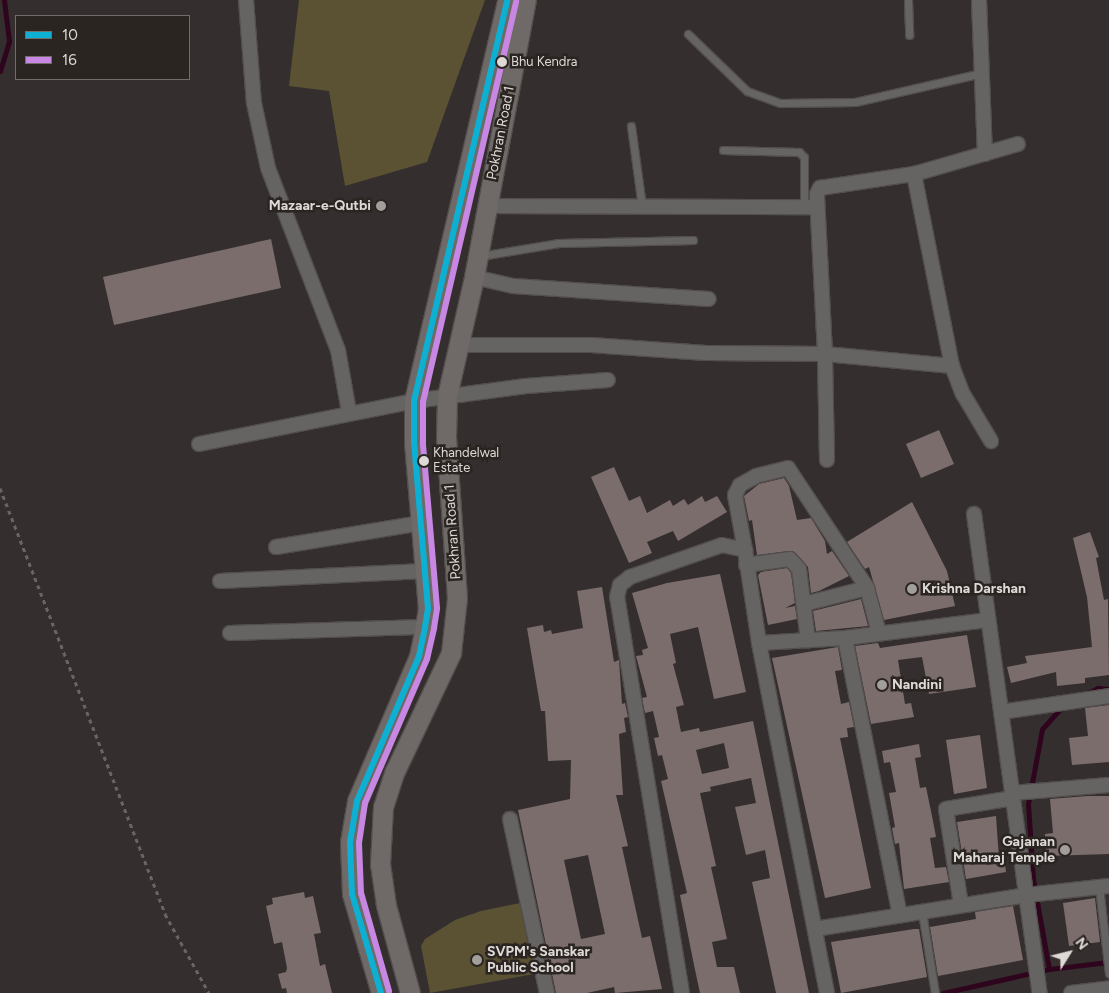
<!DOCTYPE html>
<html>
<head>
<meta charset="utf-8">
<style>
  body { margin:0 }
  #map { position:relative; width:1109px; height:993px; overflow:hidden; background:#342f2e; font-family:Figtree,sans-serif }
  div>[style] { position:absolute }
  .green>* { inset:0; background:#5b5234 }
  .stream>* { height:5px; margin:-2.5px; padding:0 2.5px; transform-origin:2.5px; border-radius:2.5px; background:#2f051d }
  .building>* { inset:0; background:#7c6d6d }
  .path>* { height:3px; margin-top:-1.5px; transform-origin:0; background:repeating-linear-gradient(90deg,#686564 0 4px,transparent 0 8px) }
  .roads { filter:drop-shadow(1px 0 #524e4d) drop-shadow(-1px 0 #524e4d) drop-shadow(0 1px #524e4d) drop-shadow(0 -1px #524e4d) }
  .lane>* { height:7px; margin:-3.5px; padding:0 3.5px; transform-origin:3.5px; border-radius:3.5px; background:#666463 }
  .street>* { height:14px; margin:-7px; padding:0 7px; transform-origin:7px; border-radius:7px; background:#666463 }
  .secondary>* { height:19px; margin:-9.5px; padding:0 9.5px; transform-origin:9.5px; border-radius:9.5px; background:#6f6a67 }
  .bus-1>* { height:6px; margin:-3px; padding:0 3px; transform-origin:3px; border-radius:3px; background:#0dafd3 }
  .bus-2>* { height:6px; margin:-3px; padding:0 3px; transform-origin:3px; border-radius:3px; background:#c787e3 }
  .dots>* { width:14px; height:14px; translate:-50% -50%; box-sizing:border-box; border:2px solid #2b2522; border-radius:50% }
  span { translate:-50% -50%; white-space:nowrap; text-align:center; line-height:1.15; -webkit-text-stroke:5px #2b2522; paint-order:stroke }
  .bus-label { font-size:13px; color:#ded9d7 }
  .left { translate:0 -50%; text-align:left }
  .street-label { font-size:14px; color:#ded9d7 }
  .poi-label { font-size:14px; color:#ded9d7; font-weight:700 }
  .right { translate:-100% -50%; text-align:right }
  .legend { position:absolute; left:15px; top:15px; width:175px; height:65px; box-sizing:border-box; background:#2b2522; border:1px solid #736d6a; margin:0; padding:6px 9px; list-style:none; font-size:15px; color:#ded9d7 }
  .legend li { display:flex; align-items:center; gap:10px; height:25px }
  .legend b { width:25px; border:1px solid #736d6a }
  .north { position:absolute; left:1044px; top:928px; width:50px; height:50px; -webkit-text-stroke:4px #2b2522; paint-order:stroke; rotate:54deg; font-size:14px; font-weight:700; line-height:20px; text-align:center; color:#ded9d7 }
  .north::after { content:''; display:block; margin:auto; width:18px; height:22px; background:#ded9d7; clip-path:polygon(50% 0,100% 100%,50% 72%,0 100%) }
</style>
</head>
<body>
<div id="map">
  <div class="green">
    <div style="clip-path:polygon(299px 0,485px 0,427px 162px,345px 186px,329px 91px,289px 86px)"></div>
    <div style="clip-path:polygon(520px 903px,534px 974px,430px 993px,421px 946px,425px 939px,455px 920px,481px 911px)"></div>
  </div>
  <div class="stream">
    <div style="left:0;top:71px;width:31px;rotate:-73deg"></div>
    <div style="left:9px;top:41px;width:41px;rotate:-97deg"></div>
    <div style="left:1086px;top:694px;width:13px;rotate:-27deg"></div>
    <div style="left:1098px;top:688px;width:11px;rotate:5deg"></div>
    <div style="left:1049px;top:969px;width:91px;rotate:-100.1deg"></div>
    <div style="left:1033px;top:879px;width:75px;rotate:-93.8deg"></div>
    <div style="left:1028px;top:804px;width:76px;rotate:-79.4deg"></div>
    <div style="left:1042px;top:729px;width:31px;rotate:-48deg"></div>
    <div style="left:943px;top:993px;width:109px;rotate:-12.8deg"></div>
    <div style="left:1049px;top:969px;width:60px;rotate:-6.7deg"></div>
  </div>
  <div class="building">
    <div style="clip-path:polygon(271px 239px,281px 288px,114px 325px,103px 277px)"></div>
    <div style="clip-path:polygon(939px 430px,954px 464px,921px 478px,906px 444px)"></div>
    <div style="clip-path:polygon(614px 467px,629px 501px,640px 496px,647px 513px,670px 500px,673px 506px,684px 499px,688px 505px,702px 496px,705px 502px,717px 496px,727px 512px,678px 541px,673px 531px,647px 542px,652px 553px,629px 563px,591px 477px)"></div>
    <div style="clip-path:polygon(784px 478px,789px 486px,797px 520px,811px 518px,825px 541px,827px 554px,832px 551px,849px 576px,819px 591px,811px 593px,808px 567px,793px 551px,757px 555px,752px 520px,749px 521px,744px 496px,759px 484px)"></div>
    <div style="clip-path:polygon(912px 502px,947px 571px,955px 606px,884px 620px,869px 567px,865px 569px,847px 542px)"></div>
    <div style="clip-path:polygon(1090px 532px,1099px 557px,1096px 558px,1104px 600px,1108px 599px,1109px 675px,1085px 678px,1085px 683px,1057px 686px,1056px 672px,1011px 683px,1007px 667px,1027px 663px,1025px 656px,1092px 647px,1087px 597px,1073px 538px)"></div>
    <div style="clip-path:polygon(787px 568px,791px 573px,795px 603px,785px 608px,795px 606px,797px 619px,768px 625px,758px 575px,761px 572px)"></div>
    <div style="clip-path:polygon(evenodd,720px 574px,746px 692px,714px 699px,698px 627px,670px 634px,676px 663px,673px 664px,684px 705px,676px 707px,681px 732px,699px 728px,700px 732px,753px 721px,809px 993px,776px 993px,752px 882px,770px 878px,765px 850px,746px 855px,735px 807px,756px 803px,751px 778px,710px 787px,711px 791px,700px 793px,716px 866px,711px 867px,727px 939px,712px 942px,717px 967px,734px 967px,740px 993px,700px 993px,694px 965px,680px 895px,687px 893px,661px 781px,668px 779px,662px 755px,658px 756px,654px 738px,659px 737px,653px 711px,645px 713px,642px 698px,647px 697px,636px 656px,643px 655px,642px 650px,648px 648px,632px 593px,667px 583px,720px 574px,724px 743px,729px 768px,702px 774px,696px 750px,724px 743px)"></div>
    <div style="clip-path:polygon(evenodd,602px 587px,614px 662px,619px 660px,622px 704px,625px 703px,628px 717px,624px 718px,626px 732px,619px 734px,623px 795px,616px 795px,628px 846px,622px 847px,642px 938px,650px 936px,662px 989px,615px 993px,614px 987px,587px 993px,556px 993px,518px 810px,570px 799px,571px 760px,548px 761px,545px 711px,541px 711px,527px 628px,543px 625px,544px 632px,551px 630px,552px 634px,583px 628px,577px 591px,602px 587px,588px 855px,605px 934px,581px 939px,564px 860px,588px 855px)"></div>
    <div style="clip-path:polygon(861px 599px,868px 626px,816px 631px,813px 611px)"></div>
    <div style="clip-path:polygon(967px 635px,976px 687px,929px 694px,922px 657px,898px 660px,905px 704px,911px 703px,914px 717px,871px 724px,855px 646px,878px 643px,880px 648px)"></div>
    <div style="clip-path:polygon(838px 647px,842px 670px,835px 671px,841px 704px,849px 702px,854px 727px,847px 728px,848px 737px,840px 738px,871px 888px,825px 898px,772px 658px)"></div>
    <div style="clip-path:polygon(1109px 705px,1109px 762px,1072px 765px,1069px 738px,1088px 736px,1085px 708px)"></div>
    <div style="clip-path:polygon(980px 735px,987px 788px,954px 794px,946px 740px)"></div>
    <div style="clip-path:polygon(919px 744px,921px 757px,915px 758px,920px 788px,926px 787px,933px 821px,936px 837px,930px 838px,935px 868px,946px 867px,949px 882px,904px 889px,899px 843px,895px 844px,892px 828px,895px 827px,889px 793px,896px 792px,890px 762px,884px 763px,882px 751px)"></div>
    <div style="clip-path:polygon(1088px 796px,1109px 796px,1109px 854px,1046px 856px,1045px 834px,1053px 833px,1050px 799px)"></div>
    <div style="clip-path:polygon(996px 816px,999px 859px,1004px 858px,1006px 872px,966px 879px,957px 822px)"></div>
    <div style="clip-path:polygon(304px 892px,305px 898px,313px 896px,321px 933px,314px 934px,320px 966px,325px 964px,332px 993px,287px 993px,286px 988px,282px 989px,278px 974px,286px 972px,287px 968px,282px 942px,274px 944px,266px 906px,273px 904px,272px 898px)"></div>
    <div style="clip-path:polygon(1095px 898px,1100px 942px,1069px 946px,1063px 903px)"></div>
    <div style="clip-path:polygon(1013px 906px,1023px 960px,938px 976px,930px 927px,976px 919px,975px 912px)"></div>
    <div style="clip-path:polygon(914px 929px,919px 929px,927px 977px,841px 993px,831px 942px)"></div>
  </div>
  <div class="path">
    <div style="left:0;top:488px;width:457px;rotate:68.8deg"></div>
    <div style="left:165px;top:914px;width:90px;rotate:60.9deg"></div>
  </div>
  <div class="roads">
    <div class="lane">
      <div style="left:908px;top:0;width:35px;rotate:88deg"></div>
      <div style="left:688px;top:34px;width:82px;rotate:44deg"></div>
      <div style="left:747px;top:91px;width:35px;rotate:20deg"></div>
      <div style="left:780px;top:103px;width:75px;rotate:-0.8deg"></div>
      <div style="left:855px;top:102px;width:130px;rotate:-12.9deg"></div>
      <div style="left:631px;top:126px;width:81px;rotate:82.2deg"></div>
      <div style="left:723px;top:150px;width:76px;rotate:1.5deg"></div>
      <div style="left:799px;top:152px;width:7px;rotate:45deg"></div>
      <div style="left:804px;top:157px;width:50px;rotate:90deg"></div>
      <div style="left:480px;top:256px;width:80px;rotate:-9.3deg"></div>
      <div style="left:559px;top:243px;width:134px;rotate:-1.3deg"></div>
      <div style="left:1099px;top:887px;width:87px;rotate:83.4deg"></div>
      <div style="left:922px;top:912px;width:82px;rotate:80.9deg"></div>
    </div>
    <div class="street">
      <div style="left:246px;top:0;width:103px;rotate:85.6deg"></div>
      <div style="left:254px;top:103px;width:66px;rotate:77.8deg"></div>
      <div style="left:268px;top:168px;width:195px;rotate:69deg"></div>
      <div style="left:338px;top:350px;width:63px;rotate:79.9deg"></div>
      <div style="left:979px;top:0;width:154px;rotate:87.8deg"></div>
      <div style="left:487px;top:206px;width:329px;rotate:0.2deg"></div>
      <div style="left:474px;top:277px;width:40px;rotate:13deg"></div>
      <div style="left:513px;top:286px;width:196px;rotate:3.8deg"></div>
      <div style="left:460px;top:345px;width:131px"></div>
      <div style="left:591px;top:345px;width:115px;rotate:4deg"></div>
      <div style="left:706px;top:353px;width:119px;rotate:0.5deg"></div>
      <div style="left:825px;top:354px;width:128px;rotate:5.4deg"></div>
      <div style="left:952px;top:366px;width:30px;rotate:69deg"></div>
      <div style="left:963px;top:394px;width:55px;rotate:59.2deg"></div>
      <div style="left:952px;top:366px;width:196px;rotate:-101.2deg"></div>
      <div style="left:914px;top:174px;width:108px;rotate:-16.1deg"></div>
      <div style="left:199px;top:444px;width:219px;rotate:-11.3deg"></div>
      <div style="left:414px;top:401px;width:113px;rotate:-7.6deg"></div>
      <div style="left:526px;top:386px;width:82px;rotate:-4.2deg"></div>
      <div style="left:827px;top:460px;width:106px;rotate:-91.1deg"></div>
      <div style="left:825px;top:354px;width:160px;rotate:-92.9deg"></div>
      <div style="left:817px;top:194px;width:7px;rotate:-63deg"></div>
      <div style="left:820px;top:188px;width:95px;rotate:-8.5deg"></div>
      <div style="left:974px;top:514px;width:484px;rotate:82.2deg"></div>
      <div style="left:276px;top:547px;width:147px;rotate:-9.4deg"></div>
      <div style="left:745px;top:550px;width:56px;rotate:-100.3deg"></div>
      <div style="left:735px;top:495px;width:11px;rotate:-63deg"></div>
      <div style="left:740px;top:485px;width:18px;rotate:-29deg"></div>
      <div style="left:756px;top:476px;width:33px;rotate:-14deg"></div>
      <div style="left:788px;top:468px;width:144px;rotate:56.6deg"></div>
      <div style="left:867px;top:588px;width:47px;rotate:75.1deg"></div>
      <div style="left:746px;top:565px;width:44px;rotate:-7.8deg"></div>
      <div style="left:790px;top:559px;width:13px;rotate:48deg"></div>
      <div style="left:799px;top:569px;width:72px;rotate:82.8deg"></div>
      <div style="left:220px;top:581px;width:205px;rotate:-2.8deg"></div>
      <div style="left:804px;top:604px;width:65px;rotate:-14.3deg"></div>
      <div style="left:230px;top:633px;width:195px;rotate:-1.8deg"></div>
      <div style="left:845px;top:638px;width:282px;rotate:78.8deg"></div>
      <div style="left:759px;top:643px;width:86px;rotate:-3.3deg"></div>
      <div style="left:845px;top:638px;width:143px;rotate:-7.2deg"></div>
      <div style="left:1001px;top:712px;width:109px;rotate:-8.4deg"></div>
      <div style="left:1012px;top:793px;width:97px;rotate:-4.7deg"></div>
      <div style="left:510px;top:819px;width:178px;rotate:78deg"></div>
      <div style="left:961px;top:905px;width:97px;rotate:-98.9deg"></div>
      <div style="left:946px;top:809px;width:68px;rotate:-9.3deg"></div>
      <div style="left:815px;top:929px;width:215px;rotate:-9.1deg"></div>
      <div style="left:1027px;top:895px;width:82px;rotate:-6.3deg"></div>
      <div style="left:682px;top:993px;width:401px;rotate:-99.3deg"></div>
      <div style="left:617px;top:597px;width:12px;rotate:-76deg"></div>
      <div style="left:620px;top:585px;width:13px;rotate:-39deg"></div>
      <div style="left:630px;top:577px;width:97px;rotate:-19.2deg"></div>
      <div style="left:722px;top:545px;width:24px;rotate:12deg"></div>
      <div style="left:745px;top:550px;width:94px;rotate:81.4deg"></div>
      <div style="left:759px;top:643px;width:357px;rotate:79deg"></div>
      <div style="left:1071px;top:993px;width:38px;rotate:-7deg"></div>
    </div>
    <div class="secondary">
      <div style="left:381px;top:993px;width:103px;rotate:-106.3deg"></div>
      <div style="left:352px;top:894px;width:52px;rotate:-92.2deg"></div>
      <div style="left:350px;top:842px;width:42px;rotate:-80.3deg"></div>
      <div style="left:357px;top:801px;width:158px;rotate:-66.8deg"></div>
      <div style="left:419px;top:656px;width:30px;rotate:-78deg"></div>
      <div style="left:425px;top:627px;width:18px;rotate:-81deg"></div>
      <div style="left:428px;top:609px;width:166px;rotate:-94.8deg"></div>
      <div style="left:414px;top:444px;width:43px;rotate:-90deg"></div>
      <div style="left:414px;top:401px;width:412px;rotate:-76.9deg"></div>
      <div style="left:410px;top:993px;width:91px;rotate:-105.3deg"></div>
      <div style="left:386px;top:905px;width:41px;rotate:-98.3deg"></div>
      <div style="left:380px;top:864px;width:57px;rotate:-87deg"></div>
      <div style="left:383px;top:807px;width:38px;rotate:-72deg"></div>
      <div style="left:395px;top:771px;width:131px;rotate:-64.6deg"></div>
      <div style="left:451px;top:653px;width:55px;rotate:-83.8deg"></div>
      <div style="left:457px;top:598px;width:160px;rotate:-93.9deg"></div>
      <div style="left:446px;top:438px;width:42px;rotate:-88.6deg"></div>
      <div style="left:447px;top:396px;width:122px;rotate:-77.2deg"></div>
      <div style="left:474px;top:277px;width:282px;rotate:-79.4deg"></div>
    </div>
  </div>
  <div class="bus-1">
    <div style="left:381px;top:993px;width:103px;rotate:-106.3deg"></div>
    <div style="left:352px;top:894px;width:52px;rotate:-92.2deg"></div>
    <div style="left:350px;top:842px;width:42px;rotate:-80.3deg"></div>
    <div style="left:357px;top:801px;width:158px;rotate:-66.8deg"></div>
    <div style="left:419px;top:656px;width:30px;rotate:-78deg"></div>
    <div style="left:425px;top:627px;width:18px;rotate:-81deg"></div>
    <div style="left:428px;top:609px;width:166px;rotate:-94.8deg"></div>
    <div style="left:414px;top:444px;width:43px;rotate:-90deg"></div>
    <div style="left:414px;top:401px;width:412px;rotate:-76.9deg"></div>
  </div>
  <div class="bus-2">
    <div style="left:389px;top:991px;width:102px;rotate:-105.9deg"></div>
    <div style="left:361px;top:893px;width:50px;rotate:-92.3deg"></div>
    <div style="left:359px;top:843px;width:40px;rotate:-81.5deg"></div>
    <div style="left:365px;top:803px;width:157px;rotate:-66.7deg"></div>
    <div style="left:427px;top:659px;width:32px;rotate:-77deg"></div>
    <div style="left:434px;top:628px;width:20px;rotate:-81deg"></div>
    <div style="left:437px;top:608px;width:165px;rotate:-94.9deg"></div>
    <div style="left:423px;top:444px;width:42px;rotate:-90deg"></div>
    <div style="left:423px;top:402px;width:411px;rotate:-76.9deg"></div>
  </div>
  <div class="dots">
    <div style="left:502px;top:62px;background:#ded9d7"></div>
    <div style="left:381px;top:206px;background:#a29e9c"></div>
    <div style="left:424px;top:461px;background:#ded9d7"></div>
    <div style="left:912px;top:589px;background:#a29e9c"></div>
    <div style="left:882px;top:685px;background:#a29e9c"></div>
    <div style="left:1065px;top:850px;background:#a29e9c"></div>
    <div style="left:477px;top:960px;background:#a29e9c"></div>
  </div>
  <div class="bus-label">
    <span class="left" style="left:511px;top:62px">Bhu Kendra</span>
    <span class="left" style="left:433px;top:461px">Khandelwal<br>Estate</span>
  </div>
  <div class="street-label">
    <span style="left:501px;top:133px;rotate:-79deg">Pokhran Road 1</span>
    <span style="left:453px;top:532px;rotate:-94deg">Pokhran Road 1</span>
  </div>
  <div class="poi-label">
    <span class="right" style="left:371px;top:206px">Mazaar-e-Qutbi</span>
    <span class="left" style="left:922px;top:589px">Krishna Darshan</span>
    <span class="left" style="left:892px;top:685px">Nandini</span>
    <span class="right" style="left:1055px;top:850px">Gajanan<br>Maharaj Temple</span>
    <span class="left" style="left:487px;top:960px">SVPM's Sanskar<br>Public School</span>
  </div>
  <ul class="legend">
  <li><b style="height:6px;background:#0dafd3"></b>10</li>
  <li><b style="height:6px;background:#c787e3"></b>16</li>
  </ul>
  <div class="north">N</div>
</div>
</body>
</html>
